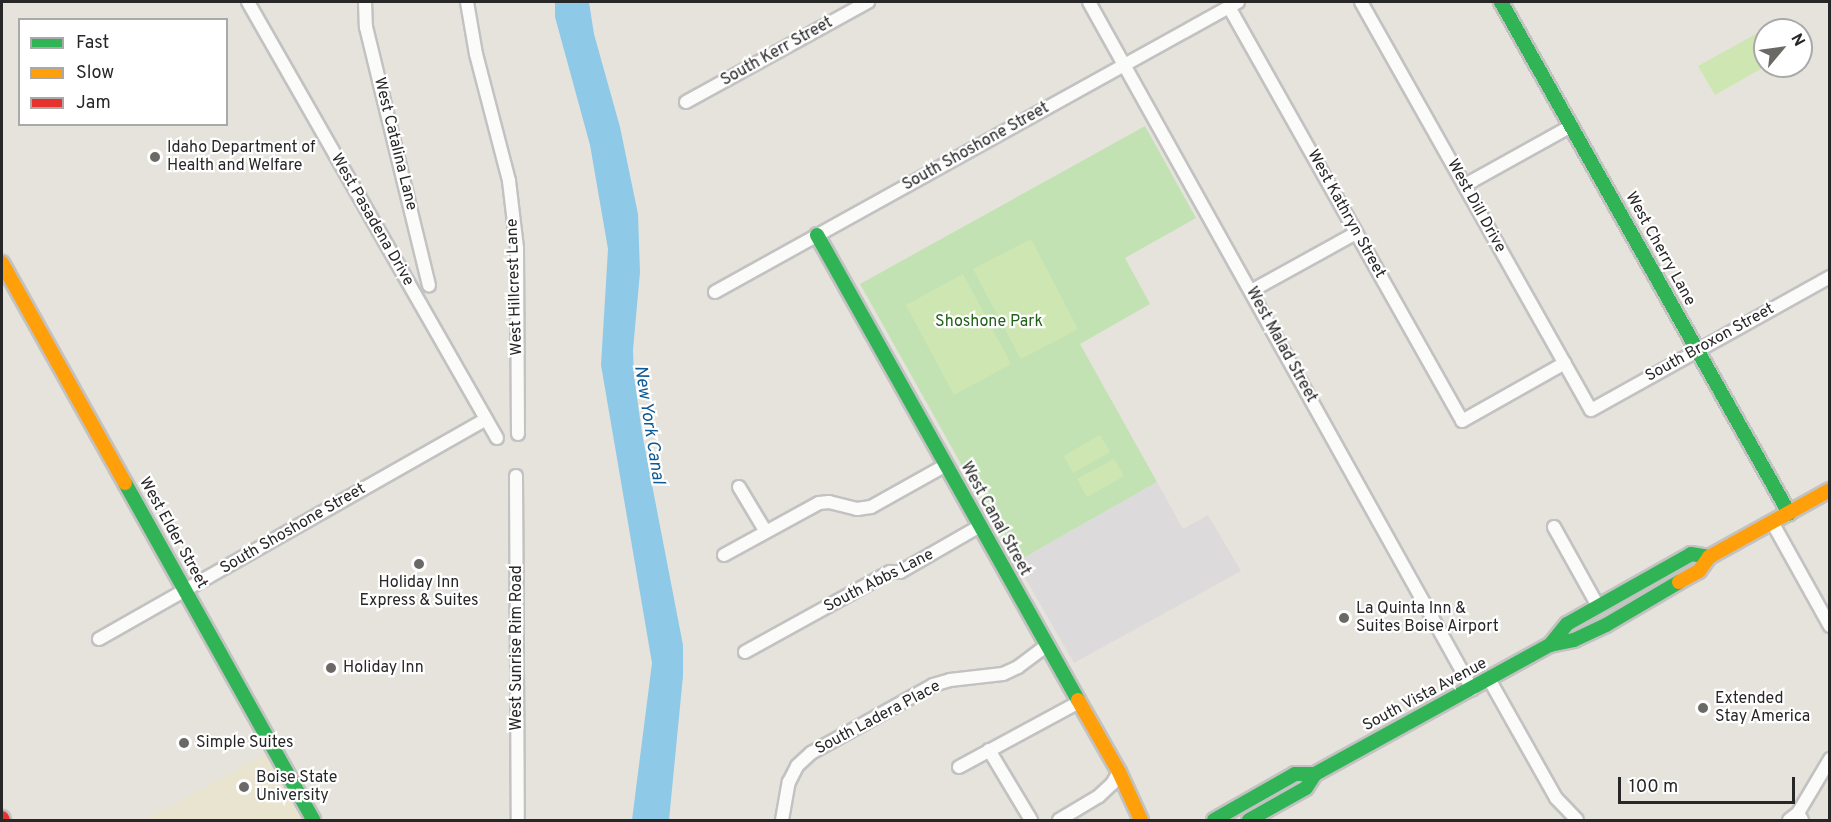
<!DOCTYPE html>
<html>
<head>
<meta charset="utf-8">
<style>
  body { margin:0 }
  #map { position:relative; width:1831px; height:822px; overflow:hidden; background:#e6e3dc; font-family:Overpass,sans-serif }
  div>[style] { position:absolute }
  .industrial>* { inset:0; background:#dddadb }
  .education>* { inset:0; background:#e9e4d0 }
  .green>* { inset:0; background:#c3e2b4 }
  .pitch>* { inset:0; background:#cee6b2 }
  .water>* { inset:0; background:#8fc9e8 }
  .roads { filter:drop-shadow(2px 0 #c3c2c2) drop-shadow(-2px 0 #c3c2c2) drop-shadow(0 2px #c3c2c2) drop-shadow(0 -2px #c3c2c2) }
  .street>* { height:12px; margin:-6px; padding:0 6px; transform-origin:6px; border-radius:6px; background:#fbfbfa }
  .fast>* { height:14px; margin:-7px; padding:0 7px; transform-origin:7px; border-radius:7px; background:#30b455 }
  .slow>* { height:14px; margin:-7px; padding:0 7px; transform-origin:7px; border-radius:7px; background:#ff9f0a }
  .jam>* { height:14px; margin:-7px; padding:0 7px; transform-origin:7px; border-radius:7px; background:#e5322d }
  .dots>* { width:16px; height:16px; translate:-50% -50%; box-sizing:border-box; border:3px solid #fff; border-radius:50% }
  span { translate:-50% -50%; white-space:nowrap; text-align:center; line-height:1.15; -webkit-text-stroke:4.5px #fff; paint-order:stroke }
  .street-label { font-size:16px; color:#272727 }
  .poi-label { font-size:16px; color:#272727 }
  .left { translate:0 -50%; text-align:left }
  .park-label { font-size:16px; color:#216219 }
  .water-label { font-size:18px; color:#0d5a95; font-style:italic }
  .frame { position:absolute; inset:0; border:3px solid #272727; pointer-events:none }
  .legend { position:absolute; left:18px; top:18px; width:210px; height:108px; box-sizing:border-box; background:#fff; border:2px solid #a9a9a9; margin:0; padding:8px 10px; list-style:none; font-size:18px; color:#272727 }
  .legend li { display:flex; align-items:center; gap:12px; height:30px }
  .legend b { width:30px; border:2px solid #a9a9a9 }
  .north { position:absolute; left:1753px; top:18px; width:60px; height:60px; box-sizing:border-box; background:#fff; border:2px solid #a9a9a9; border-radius:50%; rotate:61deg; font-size:16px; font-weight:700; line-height:24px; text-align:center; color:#272727 }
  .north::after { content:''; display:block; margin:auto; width:21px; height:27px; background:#6a6966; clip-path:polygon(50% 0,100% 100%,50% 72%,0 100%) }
  .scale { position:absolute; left:1618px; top:777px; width:177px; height:27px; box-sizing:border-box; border:3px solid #272727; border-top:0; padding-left:8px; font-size:18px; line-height:21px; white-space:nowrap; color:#272727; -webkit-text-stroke:4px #fff; paint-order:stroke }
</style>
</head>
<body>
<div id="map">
  <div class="industrial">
    <div style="clip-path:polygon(1157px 482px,1183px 529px,1208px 515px,1241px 571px,1074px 663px,1016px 562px)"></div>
  </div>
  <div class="education">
    <div style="clip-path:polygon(265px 754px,303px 820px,145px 820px)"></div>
  </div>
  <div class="green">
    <div style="clip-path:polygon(1145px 126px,1196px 218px,1125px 258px,1150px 304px,1080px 344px,1157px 482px,1016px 562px,860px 284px)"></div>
    <div style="clip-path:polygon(1695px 561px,1686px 570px,1568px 637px,1572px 629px)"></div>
  </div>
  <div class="pitch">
    <div style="clip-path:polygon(1756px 34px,1765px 50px,1766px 66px,1715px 95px,1698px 66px)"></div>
    <div style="clip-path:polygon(1031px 239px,1078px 329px,1021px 359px,973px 269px)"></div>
    <div style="clip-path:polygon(963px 274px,1011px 364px,954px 395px,906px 305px)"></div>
    <div style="clip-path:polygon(1100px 435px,1110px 452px,1073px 473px,1064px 456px)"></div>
    <div style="clip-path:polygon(1114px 459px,1124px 476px,1087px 497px,1077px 479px)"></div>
  </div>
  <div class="water">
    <div style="clip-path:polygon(555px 2px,589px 2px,594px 34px,620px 127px,638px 214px,640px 272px,633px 350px,634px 376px,642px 433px,683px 645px,683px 676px,669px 820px,632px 820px,652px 663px,601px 365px,608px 249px,590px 145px,555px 17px)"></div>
  </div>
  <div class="roads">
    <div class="street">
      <div style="left:248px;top:2px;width:502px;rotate:60.27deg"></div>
      <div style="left:365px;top:2px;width:25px;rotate:88deg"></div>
      <div style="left:366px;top:27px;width:266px;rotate:76.3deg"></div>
      <div style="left:467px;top:2px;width:53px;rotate:80.2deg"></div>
      <div style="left:476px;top:54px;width:131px;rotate:75.4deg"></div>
      <div style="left:509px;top:181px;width:67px;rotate:83.2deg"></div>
      <div style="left:517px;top:248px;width:186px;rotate:89.7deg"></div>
      <div style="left:1089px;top:2px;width:787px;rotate:60.86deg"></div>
      <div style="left:1361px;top:2px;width:468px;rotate:60.6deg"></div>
      <div style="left:1591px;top:410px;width:274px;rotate:-29.1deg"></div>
      <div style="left:1229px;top:7px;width:475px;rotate:60.6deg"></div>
      <div style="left:1462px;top:421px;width:118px;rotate:-29.4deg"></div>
      <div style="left:686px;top:102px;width:208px;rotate:-28.8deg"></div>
      <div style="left:1465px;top:185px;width:121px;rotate:-29.1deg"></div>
      <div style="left:1251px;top:291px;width:120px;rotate:-28.9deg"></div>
      <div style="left:715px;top:292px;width:598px;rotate:-29.01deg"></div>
      <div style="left:516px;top:476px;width:344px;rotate:89.7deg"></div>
      <div style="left:739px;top:487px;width:52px;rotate:59deg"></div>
      <div style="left:1772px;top:522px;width:119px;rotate:60.9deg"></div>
      <div style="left:1554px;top:527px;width:90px;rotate:60.9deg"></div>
      <div style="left:724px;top:555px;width:108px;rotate:-28.7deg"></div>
      <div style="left:819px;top:503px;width:10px;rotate:-6deg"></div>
      <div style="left:829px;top:502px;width:29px;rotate:14deg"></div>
      <div style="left:857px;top:509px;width:14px;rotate:-8deg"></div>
      <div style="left:871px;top:507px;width:86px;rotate:-29.2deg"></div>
      <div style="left:99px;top:639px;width:445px;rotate:-29.6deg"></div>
      <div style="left:745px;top:652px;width:166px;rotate:-28.9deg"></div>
      <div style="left:890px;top:572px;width:10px"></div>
      <div style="left:900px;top:572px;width:92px;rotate:-29.9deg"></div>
      <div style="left:1489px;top:679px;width:137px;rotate:60.6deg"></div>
      <div style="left:1556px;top:798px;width:30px;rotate:46deg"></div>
      <div style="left:989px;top:750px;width:82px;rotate:59deg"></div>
      <div style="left:959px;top:767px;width:136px;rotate:-28.4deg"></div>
      <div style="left:782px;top:820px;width:39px;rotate:-80deg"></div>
      <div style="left:789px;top:782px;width:18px;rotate:-63deg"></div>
      <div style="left:797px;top:766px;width:19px;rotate:-43deg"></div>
      <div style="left:811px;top:753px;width:140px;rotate:-29.1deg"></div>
      <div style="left:933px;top:685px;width:18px;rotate:-16deg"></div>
      <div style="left:950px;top:680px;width:53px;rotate:-6.5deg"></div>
      <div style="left:1003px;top:674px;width:17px;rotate:-25deg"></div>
      <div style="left:1018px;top:667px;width:36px;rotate:-37deg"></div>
      <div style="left:1059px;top:820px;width:47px;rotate:-31deg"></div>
      <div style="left:1099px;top:796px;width:18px;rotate:-43deg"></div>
      <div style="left:1112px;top:784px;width:14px;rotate:-60deg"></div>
      <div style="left:1789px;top:820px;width:11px;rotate:-38deg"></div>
      <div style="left:1802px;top:820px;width:8px;rotate:-120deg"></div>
      <div style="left:1798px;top:813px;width:63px;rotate:-59.3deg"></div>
    </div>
    <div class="fast">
      <div style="left:1501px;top:2px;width:587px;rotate:60.59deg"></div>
      <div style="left:817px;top:235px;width:533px;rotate:60.69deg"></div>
      <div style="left:125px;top:483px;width:386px;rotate:60.8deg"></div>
      <div style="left:1550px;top:645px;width:27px;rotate:-51deg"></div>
      <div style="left:1567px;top:624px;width:142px;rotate:-29.4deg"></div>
      <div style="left:1691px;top:554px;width:18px;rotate:9deg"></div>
      <div style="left:1214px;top:820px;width:93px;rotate:-29.6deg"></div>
      <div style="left:1295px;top:774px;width:20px"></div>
      <div style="left:1315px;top:774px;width:268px;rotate:-28.8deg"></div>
      <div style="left:1550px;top:645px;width:25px;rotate:-12deg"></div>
      <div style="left:1574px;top:640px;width:35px;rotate:-25deg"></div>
      <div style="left:1606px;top:625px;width:85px;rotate:-30.5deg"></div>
      <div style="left:1249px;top:820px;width:65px;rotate:-29.3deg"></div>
      <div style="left:1306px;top:788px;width:17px;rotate:-57deg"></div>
    </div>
    <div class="slow">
      <div style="left:2px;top:263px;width:252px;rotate:60.8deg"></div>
      <div style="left:1679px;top:582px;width:23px;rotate:-29deg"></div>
      <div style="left:1699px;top:571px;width:17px;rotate:-54deg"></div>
      <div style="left:1709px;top:557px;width:138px;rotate:-29deg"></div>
      <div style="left:1078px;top:700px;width:83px;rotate:60.3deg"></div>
      <div style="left:1119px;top:772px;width:53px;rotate:65.4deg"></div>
    </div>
    <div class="jam">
      <div style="left:2px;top:818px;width:2px;rotate:63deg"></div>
    </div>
  </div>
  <div class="dots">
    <div style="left:155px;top:157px;background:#6a6966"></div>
    <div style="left:419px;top:564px;background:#6a6966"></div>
    <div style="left:1344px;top:618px;background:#6a6966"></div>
    <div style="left:331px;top:668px;background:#6a6966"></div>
    <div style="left:1703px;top:708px;background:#6a6966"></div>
    <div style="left:184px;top:743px;background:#6a6966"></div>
    <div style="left:244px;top:787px;background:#6a6966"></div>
  </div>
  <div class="street-label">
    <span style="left:777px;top:52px;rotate:-29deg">South Kerr Street</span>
    <span style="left:395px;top:144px;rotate:76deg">West Catalina Lane</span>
    <span style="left:976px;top:147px;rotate:-29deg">South Shoshone Street</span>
    <span style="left:1476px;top:206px;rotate:61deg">West Dill Drive</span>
    <span style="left:1346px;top:214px;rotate:61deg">West Kathryn Street</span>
    <span style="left:372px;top:220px;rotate:60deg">West Pasadena Drive</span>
    <span style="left:1660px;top:249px;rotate:61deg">West Cherry Lane</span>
    <span style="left:515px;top:287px;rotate:-92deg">West Hillcrest Lane</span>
    <span style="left:1710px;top:343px;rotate:-29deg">South Broxon Street</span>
    <span style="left:1281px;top:345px;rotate:61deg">West Malad Street</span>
    <span style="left:995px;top:519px;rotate:61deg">West Canal Street</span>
    <span style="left:293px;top:529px;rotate:-30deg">South Shoshone Street</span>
    <span style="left:173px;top:533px;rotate:61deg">West Elder Street</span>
    <span style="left:879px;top:581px;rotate:-27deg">South Abbs Lane</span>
    <span style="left:517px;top:648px;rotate:-90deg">West Sunrise Rim Road</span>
    <span style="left:1425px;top:695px;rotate:-28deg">South Vista Avenue</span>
    <span style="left:878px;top:718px;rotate:-28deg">South Ladera Place</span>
  </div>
  <div class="poi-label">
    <span class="left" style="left:167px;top:157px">Idaho Department of<br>Health and Welfare</span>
    <span style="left:419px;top:592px">Holiday Inn<br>Express &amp; Suites</span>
    <span class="left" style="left:1356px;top:618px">La Quinta Inn &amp;<br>Suites Boise Airport</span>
    <span class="left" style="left:343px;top:668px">Holiday Inn</span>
    <span class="left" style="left:1715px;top:708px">Extended<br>Stay America</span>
    <span class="left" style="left:196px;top:743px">Simple Suites</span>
    <span class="left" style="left:256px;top:787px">Boise State<br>University</span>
  </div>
  <div class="park-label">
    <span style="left:989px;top:322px">Shoshone Park</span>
  </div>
  <div class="water-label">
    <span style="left:648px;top:425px;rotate:81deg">New York Canal</span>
  </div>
  <div class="frame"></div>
  <ul class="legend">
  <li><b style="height:8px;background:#30b455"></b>Fast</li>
  <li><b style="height:8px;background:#ff9f0a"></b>Slow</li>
  <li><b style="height:8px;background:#e5322d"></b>Jam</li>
  </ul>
  <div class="north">N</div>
  <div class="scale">100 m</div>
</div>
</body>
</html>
